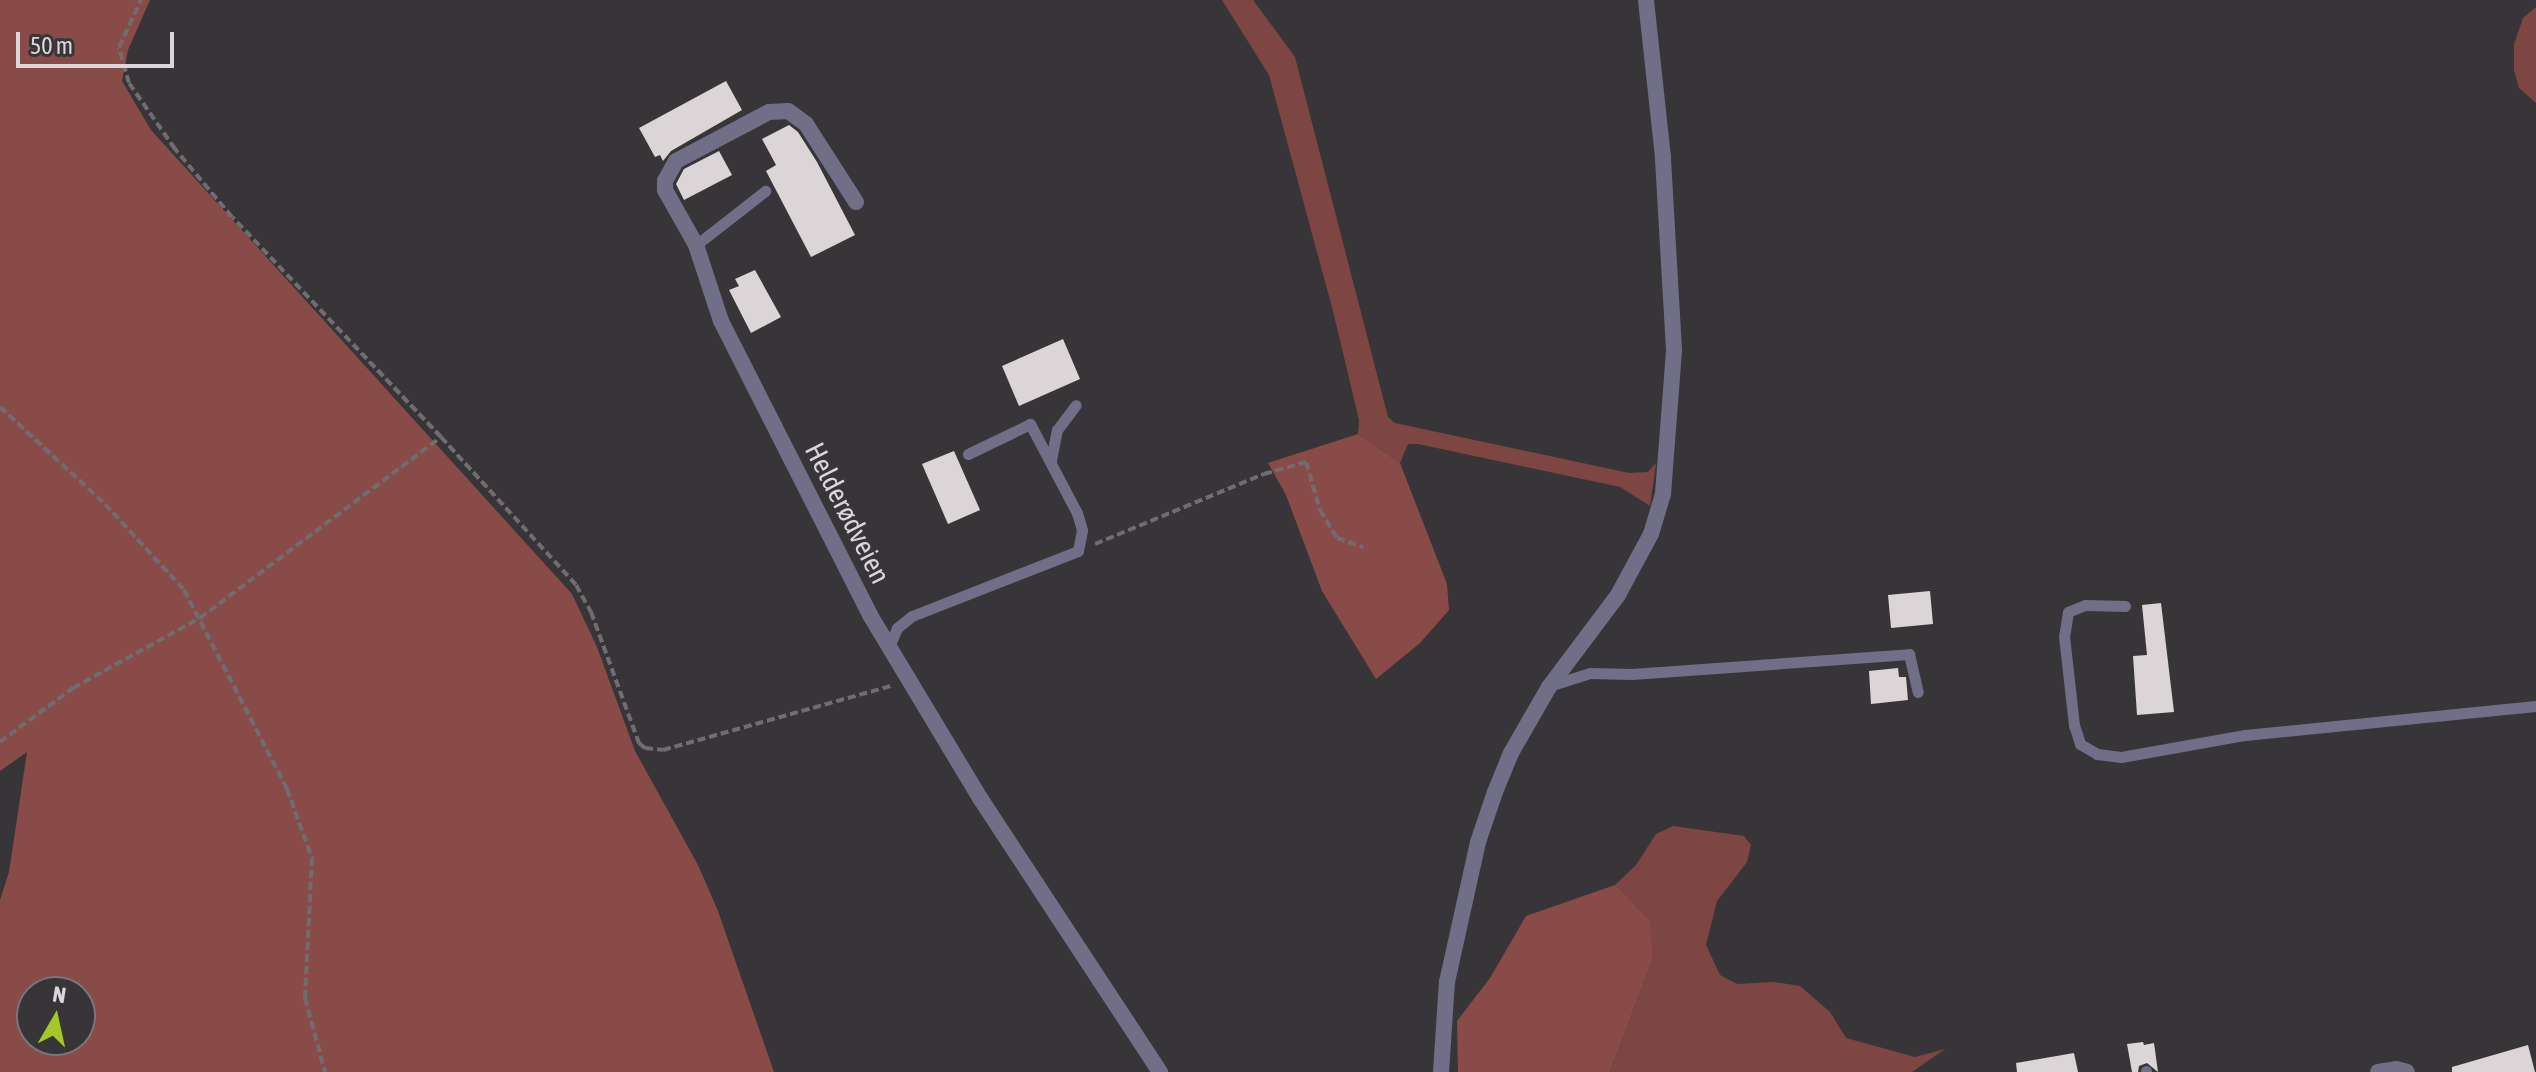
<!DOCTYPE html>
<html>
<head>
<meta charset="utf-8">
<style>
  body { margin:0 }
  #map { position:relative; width:2536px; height:1072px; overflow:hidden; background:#383539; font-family:"Asap Condensed",sans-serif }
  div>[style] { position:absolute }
  .green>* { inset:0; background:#7d4642 }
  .forest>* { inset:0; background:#884b47 }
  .building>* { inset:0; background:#dcd5d8 }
  .path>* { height:4px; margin-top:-2px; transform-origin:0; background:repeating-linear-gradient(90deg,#706d71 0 8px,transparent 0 12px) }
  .service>* { height:11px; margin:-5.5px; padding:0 5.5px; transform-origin:5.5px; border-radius:5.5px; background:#706f87 }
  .minor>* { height:16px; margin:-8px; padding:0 8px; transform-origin:8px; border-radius:8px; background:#706f87 }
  span { translate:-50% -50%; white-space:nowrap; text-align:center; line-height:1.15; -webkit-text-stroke:8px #383539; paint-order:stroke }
  .street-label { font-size:28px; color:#d9d7da }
  .north { position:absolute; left:16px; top:976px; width:80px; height:80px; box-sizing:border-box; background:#383539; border:2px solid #787679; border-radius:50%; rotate:9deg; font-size:22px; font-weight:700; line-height:32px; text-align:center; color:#d9d7da }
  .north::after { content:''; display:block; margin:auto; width:28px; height:36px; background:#a4c825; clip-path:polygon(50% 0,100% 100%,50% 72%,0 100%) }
  .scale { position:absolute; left:16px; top:32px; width:158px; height:36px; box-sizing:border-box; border:4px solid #d9d7da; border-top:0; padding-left:10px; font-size:24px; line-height:28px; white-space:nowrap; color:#d9d7da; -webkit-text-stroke:6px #383539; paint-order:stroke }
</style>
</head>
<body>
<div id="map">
  <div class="green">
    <div style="clip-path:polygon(1222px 0,1253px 0,1295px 57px,1388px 417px,1395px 423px,1629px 473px,1648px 472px,1656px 463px,1650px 506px,1620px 487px,1418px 444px,1408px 444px,1400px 463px,1358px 434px,1359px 420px,1333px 311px,1269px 75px)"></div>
    <div style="clip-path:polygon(2536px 7px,2536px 103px,2519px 88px,2514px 70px,2514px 44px,2523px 18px)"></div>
    <div style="clip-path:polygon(1673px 826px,1744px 836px,1751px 845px,1747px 862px,1717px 901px,1706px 945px,1720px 975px,1737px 984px,1774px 982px,1800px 986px,1830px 1012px,1846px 1038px,1915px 1057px,1945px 1049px,1912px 1072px,1610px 1072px,1653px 958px,1626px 898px,1615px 885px,1636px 865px,1656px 834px)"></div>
  </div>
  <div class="forest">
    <div style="clip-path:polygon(evenodd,0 0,150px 0,128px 50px,122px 81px,151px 130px,572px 594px,597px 647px,635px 751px,698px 865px,718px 911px,774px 1072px,0 1072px,0 900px,9px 872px,27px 752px,0 771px,0 0,80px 992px,80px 1040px,32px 1040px,32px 992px,80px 992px)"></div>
    <div style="clip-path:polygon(1358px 434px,1400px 463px,1447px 584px,1449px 610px,1420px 643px,1376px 679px,1322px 591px,1286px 495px,1268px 463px)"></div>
    <div style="clip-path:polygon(1615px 885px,1650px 921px,1653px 958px,1610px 1072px,1458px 1072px,1457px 1021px,1490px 978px,1526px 916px)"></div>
  </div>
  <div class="building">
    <div style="clip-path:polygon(726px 81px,742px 110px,671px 151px,663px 161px,660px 155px,655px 157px,639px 128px)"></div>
    <div style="clip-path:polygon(789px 125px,798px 132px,817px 162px,855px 235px,811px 257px,766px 171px,776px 165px,762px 139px)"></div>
    <div style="clip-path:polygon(719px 151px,732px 175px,684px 200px,676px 184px,684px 169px)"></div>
    <div style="clip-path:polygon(755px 270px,781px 317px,751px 333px,729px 290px,739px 286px,735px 279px)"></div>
    <div style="clip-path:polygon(1063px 339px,1080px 379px,1019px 406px,1002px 366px)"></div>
    <div style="clip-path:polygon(954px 451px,980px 510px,948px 524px,922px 464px)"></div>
    <div style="clip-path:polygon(1930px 591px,1933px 624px,1891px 628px,1888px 595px)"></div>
    <div style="clip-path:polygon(2161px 603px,2174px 712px,2137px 715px,2133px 656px,2147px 655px,2142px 605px)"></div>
    <div style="clip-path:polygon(1898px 668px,1899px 677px,1906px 677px,1908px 700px,1871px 704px,1869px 671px)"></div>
    <div style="clip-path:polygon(2143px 1042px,2144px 1045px,2154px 1043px,2158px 1072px,2147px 1063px,2139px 1066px,2138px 1072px,2132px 1072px,2127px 1044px)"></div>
    <div style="clip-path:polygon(2528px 1045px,2535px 1072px,2452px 1072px,2452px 1067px)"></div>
    <div style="clip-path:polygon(2074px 1053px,2078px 1072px,2017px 1072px,2016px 1063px)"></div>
  </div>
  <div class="path">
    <div style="left:0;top:407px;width:143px;rotate:42.7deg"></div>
    <div style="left:105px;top:504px;width:117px;rotate:47.4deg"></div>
    <div style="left:184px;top:590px;width:224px;rotate:62.6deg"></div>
    <div style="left:287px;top:789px;width:73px;rotate:70.1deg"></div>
    <div style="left:312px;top:858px;width:140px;rotate:92.9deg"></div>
    <div style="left:305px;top:998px;width:77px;rotate:74.9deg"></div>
    <div style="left:441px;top:437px;width:200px;rotate:47.6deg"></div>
    <div style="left:576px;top:585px;width:31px;rotate:61deg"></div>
    <div style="left:591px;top:612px;width:140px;rotate:69.9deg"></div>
    <div style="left:639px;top:743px;width:8px;rotate:40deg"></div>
    <div style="left:645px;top:748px;width:18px;rotate:6deg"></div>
    <div style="left:663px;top:750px;width:237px;rotate:-15.7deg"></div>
    <div style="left:1095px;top:544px;width:183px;rotate:-22.5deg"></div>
    <div style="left:1264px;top:474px;width:44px;rotate:-15.9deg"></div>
    <div style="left:1306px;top:462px;width:50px;rotate:73.7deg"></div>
    <div style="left:1320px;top:510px;width:33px;rotate:59deg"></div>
    <div style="left:1337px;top:538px;width:28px;rotate:19deg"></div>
    <div style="left:0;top:742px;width:91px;rotate:-36.5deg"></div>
    <div style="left:73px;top:688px;width:145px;rotate:-28.9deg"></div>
    <div style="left:200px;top:618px;width:301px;rotate:-36.9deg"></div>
    <div style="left:441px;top:437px;width:303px;rotate:-133.5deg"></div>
    <div style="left:232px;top:217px;width:89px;rotate:-130deg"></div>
    <div style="left:175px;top:149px;width:80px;rotate:-124.9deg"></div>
    <div style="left:129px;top:83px;width:37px;rotate:-106deg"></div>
    <div style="left:119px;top:47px;width:52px;rotate:-64.9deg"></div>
  </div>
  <div class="service">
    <div style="left:696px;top:245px;width:88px;rotate:-38deg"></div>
    <div style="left:1051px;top:460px;width:31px;rotate:-79deg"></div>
    <div style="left:1057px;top:430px;width:31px;rotate:-53deg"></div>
    <div style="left:2125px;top:606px;width:40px;rotate:-178.6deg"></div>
    <div style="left:2085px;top:605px;width:18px;rotate:158deg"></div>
    <div style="left:2068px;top:612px;width:24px;rotate:99deg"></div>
    <div style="left:2064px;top:636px;width:90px;rotate:83.6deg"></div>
    <div style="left:2074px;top:725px;width:20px;rotate:72deg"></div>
    <div style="left:2080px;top:744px;width:20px;rotate:30deg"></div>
    <div style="left:2097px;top:754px;width:24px;rotate:7deg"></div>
    <div style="left:2121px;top:757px;width:126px;rotate:-10.1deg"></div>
    <div style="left:2245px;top:735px;width:292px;rotate:-5.7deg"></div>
    <div style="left:889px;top:647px;width:21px;rotate:-67deg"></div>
    <div style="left:897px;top:628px;width:19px;rotate:-39deg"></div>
    <div style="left:912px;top:616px;width:178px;rotate:-21.4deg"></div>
    <div style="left:1078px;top:551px;width:21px;rotate:-79deg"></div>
    <div style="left:1082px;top:530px;width:18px;rotate:-106deg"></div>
    <div style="left:1077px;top:513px;width:101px;rotate:-117.8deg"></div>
    <div style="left:1030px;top:424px;width:69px;rotate:154.2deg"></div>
    <div style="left:1549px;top:686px;width:43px;rotate:-17.6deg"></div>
    <div style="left:1590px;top:673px;width:42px;rotate:1.4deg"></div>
    <div style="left:1632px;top:674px;width:278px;rotate:-4.1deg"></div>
    <div style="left:1909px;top:654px;width:39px;rotate:77deg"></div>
    <div style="left:2146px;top:1071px;width:1px;rotate:90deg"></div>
  </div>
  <div class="minor">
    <div style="left:856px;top:202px;width:93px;rotate:-122.7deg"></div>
    <div style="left:806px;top:124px;width:22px;rotate:-144deg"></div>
    <div style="left:788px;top:111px;width:19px;rotate:177deg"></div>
    <div style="left:769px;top:112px;width:105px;rotate:152.2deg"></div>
    <div style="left:676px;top:161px;width:23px;rotate:119deg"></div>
    <div style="left:665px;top:181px;width:9px;rotate:90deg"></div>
    <div style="left:665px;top:190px;width:63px;rotate:60.6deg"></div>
    <div style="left:696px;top:245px;width:80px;rotate:71.8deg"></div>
    <div style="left:721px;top:321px;width:330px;rotate:63.1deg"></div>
    <div style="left:870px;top:615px;width:214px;rotate:59deg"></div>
    <div style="left:980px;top:798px;width:328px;rotate:56.7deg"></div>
    <div style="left:1441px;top:1072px;width:90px;rotate:-86.2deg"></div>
    <div style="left:1447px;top:982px;width:143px;rotate:-77.5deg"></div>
    <div style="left:1478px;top:842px;width:53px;rotate:-71.2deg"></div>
    <div style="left:1495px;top:792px;width:42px;rotate:-67.7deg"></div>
    <div style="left:1511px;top:753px;width:76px;rotate:-60.1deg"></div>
    <div style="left:1549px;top:687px;width:115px;rotate:-53.1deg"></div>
    <div style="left:1618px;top:595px;width:69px;rotate:-61.6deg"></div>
    <div style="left:1651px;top:534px;width:42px;rotate:-73.3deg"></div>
    <div style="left:1663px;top:494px;width:144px;rotate:-85.6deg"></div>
    <div style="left:1674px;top:350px;width:193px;rotate:-93.3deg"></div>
    <div style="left:1663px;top:157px;width:158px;rotate:-96.2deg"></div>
    <div style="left:2378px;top:1072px;width:18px;rotate:-9deg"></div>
    <div style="left:2396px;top:1069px;width:11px;rotate:15deg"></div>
  </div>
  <div class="street-label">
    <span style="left:848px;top:513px;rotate:63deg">Helderødveien</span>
  </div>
  <div class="north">N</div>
  <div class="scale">50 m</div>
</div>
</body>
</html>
